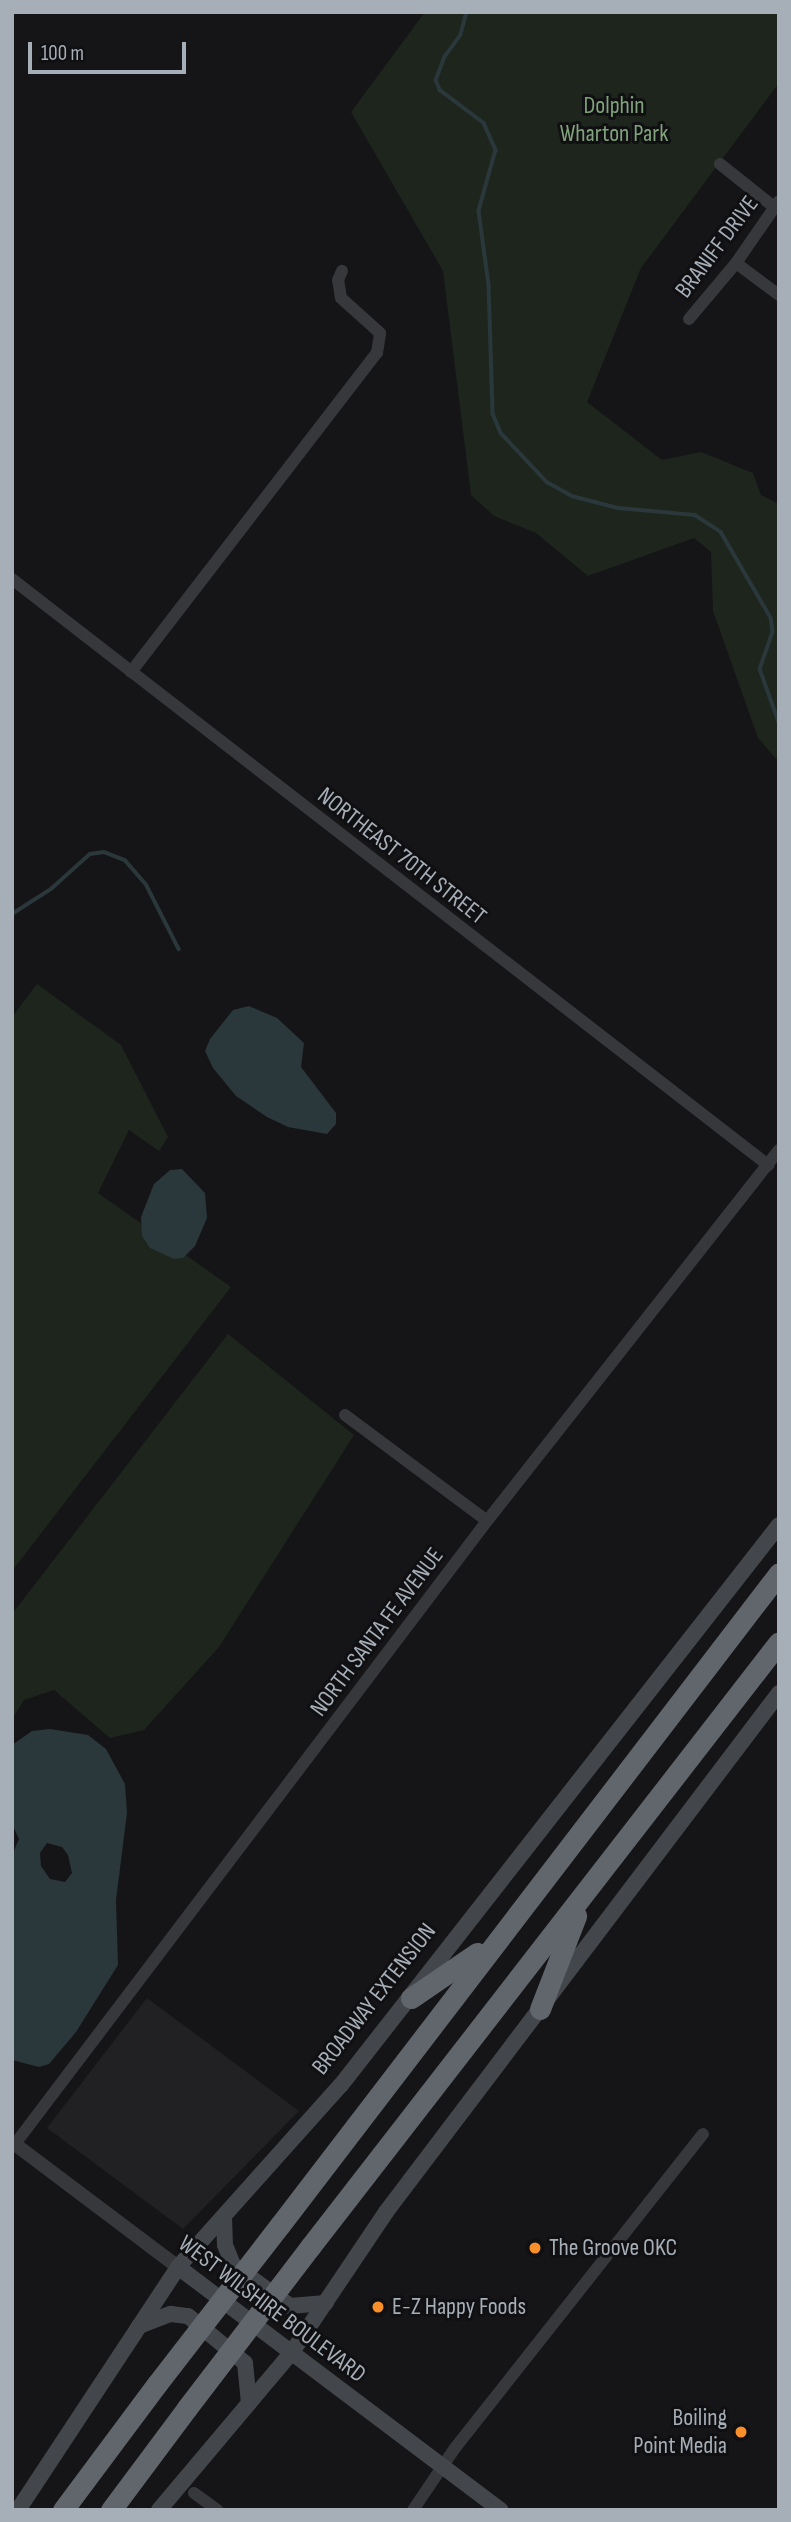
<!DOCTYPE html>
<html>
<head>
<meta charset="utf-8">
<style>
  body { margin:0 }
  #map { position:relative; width:791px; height:2522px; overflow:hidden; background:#151517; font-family:"Sofia Sans Condensed",sans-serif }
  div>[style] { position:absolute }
  .built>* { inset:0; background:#212124 }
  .green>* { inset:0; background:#1d251d }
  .water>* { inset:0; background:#2a373b }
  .stream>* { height:3.5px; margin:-1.75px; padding:0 1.75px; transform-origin:1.75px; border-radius:1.75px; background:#2a373b }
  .minor>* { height:12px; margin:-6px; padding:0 6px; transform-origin:6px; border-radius:6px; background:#36383c }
  .tertiary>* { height:14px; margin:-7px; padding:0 7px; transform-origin:7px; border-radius:7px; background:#36383c }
  .secondary>* { height:16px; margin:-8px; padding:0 8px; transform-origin:8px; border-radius:8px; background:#43474c }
  .motorway>* { height:21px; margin:-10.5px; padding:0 10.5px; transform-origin:10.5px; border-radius:10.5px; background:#61666d }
  .motorway-bridge>* { height:21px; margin:-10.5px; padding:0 10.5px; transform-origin:10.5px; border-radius:10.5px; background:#61666d }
  .dots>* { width:19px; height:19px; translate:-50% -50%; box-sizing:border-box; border:4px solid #101012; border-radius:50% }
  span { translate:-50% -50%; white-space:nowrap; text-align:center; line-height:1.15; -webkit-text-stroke:6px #101012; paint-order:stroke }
  .park-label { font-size:24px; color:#81a37c }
  .street-label { font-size:24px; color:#a6aeb7 }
  .poi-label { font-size:24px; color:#a6aeb7 }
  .left { translate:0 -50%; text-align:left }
  .right { translate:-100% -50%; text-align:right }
  .frame { position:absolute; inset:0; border:14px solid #a6aeb7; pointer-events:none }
  .scale { position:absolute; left:28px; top:42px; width:158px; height:32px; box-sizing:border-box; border:4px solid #a6aeb7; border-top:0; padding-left:9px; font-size:21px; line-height:24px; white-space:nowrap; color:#a6aeb7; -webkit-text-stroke:5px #101012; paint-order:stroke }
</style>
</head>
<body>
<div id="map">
  <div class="built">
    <div style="clip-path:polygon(147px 1998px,299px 2111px,183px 2229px,47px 2128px)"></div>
  </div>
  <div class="green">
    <div style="clip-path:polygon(425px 12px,779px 12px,779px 83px,641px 268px,587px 402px,662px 460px,701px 452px,753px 473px,761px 495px,779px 504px,779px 762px,758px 738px,713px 611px,711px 552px,694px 538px,588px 576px,536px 533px,494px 516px,471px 495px,443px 271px,351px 112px)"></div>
    <div style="clip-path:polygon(37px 984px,121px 1045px,168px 1137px,159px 1151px,129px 1130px,98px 1193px,231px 1287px,12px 1571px,12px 1017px)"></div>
    <div style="clip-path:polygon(228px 1334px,354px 1435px,219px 1647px,144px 1730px,110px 1738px,54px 1690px,24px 1700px,12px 1719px,12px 1614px)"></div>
  </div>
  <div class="water">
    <div style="clip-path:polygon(249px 1006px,277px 1018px,304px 1043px,301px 1067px,336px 1113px,336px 1124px,327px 1134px,288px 1127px,267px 1117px,236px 1096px,213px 1068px,205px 1051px,210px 1039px,233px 1010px)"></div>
    <div style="clip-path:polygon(182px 1169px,205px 1193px,207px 1218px,195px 1246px,183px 1258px,174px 1259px,150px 1248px,142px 1236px,141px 1217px,154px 1184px,170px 1170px)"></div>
    <div style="clip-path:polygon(evenodd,50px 1729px,88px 1735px,106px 1749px,125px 1784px,127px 1813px,116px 1900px,118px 1965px,76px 2032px,49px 2064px,39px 2067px,12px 2060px,12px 1855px,19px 1839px,12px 1824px,12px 1745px,32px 1731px,50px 1729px,47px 1843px,62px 1847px,68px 1855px,72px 1873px,65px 1882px,50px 1879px,41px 1866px,40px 1853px,47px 1843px)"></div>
  </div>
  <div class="stream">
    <div style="left:467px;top:12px;width:24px;rotate:105deg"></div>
    <div style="left:461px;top:35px;width:27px;rotate:126deg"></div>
    <div style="left:445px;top:57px;width:25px;rotate:111deg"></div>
    <div style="left:436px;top:80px;width:11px;rotate:68deg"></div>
    <div style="left:440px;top:90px;width:55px;rotate:36.9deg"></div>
    <div style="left:484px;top:123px;width:30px;rotate:66deg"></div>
    <div style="left:496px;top:150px;width:63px;rotate:105.6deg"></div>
    <div style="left:479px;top:211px;width:75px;rotate:82.3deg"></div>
    <div style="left:489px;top:285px;width:129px;rotate:88.2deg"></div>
    <div style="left:493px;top:414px;width:21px;rotate:67deg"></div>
    <div style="left:501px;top:433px;width:67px;rotate:46.8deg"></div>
    <div style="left:547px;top:482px;width:29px;rotate:29deg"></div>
    <div style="left:572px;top:496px;width:48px;rotate:14.6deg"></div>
    <div style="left:618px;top:508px;width:77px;rotate:5.2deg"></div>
    <div style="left:695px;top:515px;width:31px;rotate:33deg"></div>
    <div style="left:721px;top:532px;width:99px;rotate:59.8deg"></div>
    <div style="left:771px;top:618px;width:14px;rotate:82deg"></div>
    <div style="left:773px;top:632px;width:39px;rotate:109deg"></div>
    <div style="left:760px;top:669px;width:56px;rotate:70.3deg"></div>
    <div style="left:12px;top:914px;width:46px;rotate:-32.7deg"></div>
    <div style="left:51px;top:889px;width:52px;rotate:-41.9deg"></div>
    <div style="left:90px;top:854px;width:14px;rotate:-8deg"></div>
    <div style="left:104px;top:852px;width:22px;rotate:21deg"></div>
    <div style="left:125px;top:860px;width:32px;rotate:49deg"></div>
    <div style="left:146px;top:884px;width:73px;rotate:63.1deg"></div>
  </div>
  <div class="minor">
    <div style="left:720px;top:164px;width:69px;rotate:38.5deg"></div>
    <div style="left:736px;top:263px;width:54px;rotate:36.7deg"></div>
    <div style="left:689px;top:319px;width:73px;rotate:-50deg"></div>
    <div style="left:736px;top:263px;width:75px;rotate:-55.3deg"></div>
    <div style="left:12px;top:579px;width:957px;rotate:37.78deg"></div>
    <div style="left:131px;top:672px;width:403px;rotate:-52.4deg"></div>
    <div style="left:377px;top:353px;width:20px;rotate:-81deg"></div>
    <div style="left:380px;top:333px;width:52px;rotate:-138.1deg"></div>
    <div style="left:341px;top:298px;width:18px;rotate:-99deg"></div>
    <div style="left:338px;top:280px;width:10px;rotate:-66deg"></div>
    <div style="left:345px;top:1415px;width:177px;rotate:36.7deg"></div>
    <div style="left:15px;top:2144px;width:782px;rotate:-52.85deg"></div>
    <div style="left:487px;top:1521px;width:472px;rotate:-51.8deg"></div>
    <div style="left:194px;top:2493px;width:29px;rotate:36deg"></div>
    <div style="left:413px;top:2510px;width:75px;rotate:-55.9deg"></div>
    <div style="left:455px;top:2448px;width:400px;rotate:-51.7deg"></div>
  </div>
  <div class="tertiary">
    <div style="left:12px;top:2142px;width:208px;rotate:37deg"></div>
  </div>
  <div class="secondary">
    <div style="left:224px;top:2217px;width:28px;rotate:88deg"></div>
    <div style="left:225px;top:2245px;width:22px;rotate:68deg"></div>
    <div style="left:233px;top:2265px;width:70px;rotate:35.7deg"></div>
    <div style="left:290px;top:2306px;width:36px;rotate:-5deg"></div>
    <div style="left:178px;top:2267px;width:404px;rotate:37deg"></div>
    <div style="left:139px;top:2326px;width:34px;rotate:-21deg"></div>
    <div style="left:171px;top:2314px;width:17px;rotate:7deg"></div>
    <div style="left:188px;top:2316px;width:74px;rotate:39.5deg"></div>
    <div style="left:245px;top:2363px;width:40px;rotate:84.3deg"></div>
    <div style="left:18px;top:2510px;width:291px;rotate:-56.6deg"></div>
    <div style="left:178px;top:2267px;width:244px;rotate:-48.2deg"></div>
    <div style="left:341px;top:2085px;width:711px;rotate:-51.97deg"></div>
    <div style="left:159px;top:2510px;width:207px;rotate:-49.9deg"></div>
    <div style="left:292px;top:2352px;width:169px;rotate:-56.1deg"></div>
    <div style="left:386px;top:2212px;width:651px;rotate:-52.87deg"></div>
  </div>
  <div class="motorway">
    <div style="left:411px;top:1998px;width:80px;rotate:-34.3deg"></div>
    <div style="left:540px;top:2009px;width:100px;rotate:-68.8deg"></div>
    <div style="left:280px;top:2225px;width:821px;rotate:-52.57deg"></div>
    <div style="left:310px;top:2247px;width:765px;rotate:-52.22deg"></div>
    <div style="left:63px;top:2510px;width:157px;rotate:-53.3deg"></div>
    <div style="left:111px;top:2510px;width:127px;rotate:-53.3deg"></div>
  </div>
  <div class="motorway-bridge">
    <div style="left:157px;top:2384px;width:201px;rotate:-52.3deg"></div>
    <div style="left:187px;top:2408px;width:203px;rotate:-52.6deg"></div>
  </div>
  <div class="dots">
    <div style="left:535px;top:2248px;background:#f98f2b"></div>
    <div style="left:378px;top:2307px;background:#f98f2b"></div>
    <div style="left:741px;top:2432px;background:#f98f2b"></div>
  </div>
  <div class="park-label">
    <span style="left:614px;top:120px">Dolphin<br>Wharton Park</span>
  </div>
  <div class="street-label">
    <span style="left:717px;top:247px;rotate:-53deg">BRANIFF DRIVE</span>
    <span style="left:402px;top:856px;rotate:38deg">NORTHEAST 70TH STREET</span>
    <span style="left:377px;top:1632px;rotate:-53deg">NORTH SANTA FE AVENUE</span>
    <span style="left:374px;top:1999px;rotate:-52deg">BROADWAY EXTENSION</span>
    <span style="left:272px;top:2309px;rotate:37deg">WEST WILSHIRE BOULEVARD</span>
  </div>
  <div class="poi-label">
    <span class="left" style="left:549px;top:2248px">The Groove OKC</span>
    <span class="left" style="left:392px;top:2307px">E-Z Happy Foods</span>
    <span class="right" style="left:727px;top:2432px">Boiling<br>Point Media</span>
  </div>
  <div class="frame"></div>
  <div class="scale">100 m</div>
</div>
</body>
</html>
